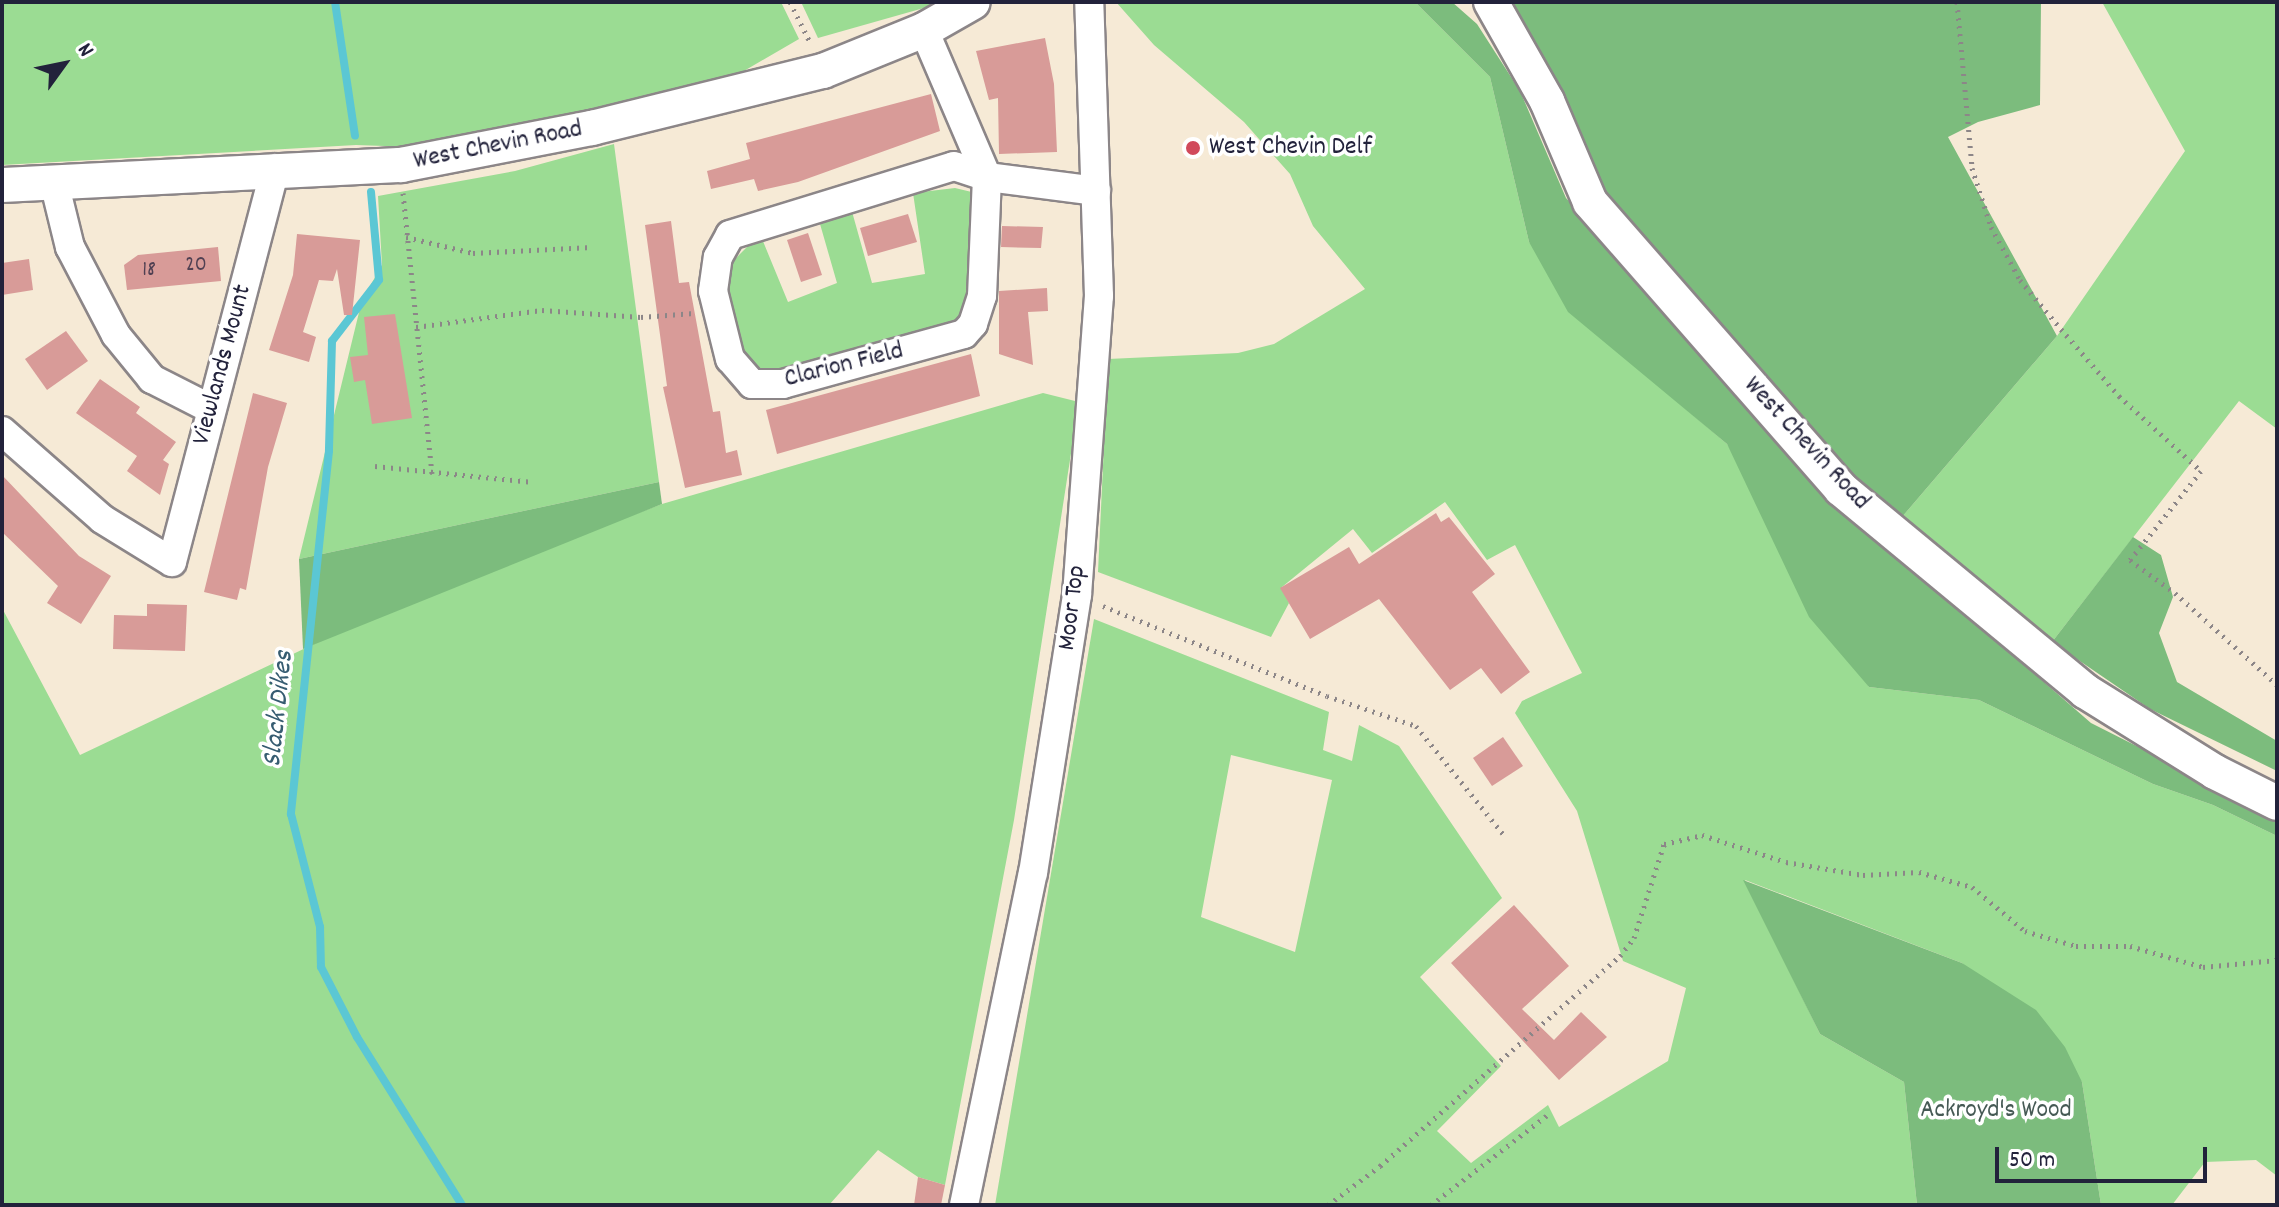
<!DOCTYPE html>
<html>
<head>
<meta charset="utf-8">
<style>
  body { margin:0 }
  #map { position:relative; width:2279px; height:1207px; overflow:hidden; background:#f6ead6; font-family:Dekko,sans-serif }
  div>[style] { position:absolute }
  .green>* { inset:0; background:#9bdc93 }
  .forest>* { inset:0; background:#7cbc7d }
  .stream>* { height:8px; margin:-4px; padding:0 4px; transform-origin:4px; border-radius:4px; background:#5bc7d4 }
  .building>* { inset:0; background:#d89b98 }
  .path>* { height:5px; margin-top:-2.5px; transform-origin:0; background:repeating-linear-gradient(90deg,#8c8688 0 2px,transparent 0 8px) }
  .roads { filter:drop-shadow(2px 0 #8c8688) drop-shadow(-2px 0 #8c8688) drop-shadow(0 2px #8c8688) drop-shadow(0 -2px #8c8688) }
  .minor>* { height:28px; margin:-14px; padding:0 14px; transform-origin:14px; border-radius:14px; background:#fff }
  .tertiary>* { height:34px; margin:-17px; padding:0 17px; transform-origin:17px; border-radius:17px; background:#fff }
  .dots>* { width:22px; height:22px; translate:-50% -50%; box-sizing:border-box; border:4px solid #fff; border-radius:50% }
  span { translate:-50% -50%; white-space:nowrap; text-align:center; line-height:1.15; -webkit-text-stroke:7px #fff; paint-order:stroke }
  .number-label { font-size:22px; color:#504052 }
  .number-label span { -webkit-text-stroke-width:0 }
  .street-label { font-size:26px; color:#22223b }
  .poi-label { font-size:26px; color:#22223b }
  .left { translate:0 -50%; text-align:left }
  .park-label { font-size:26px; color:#465a55 }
  .water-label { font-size:28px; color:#365c71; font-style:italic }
  .frame { position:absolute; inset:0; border:4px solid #22223b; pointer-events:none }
  .north { position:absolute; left:24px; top:24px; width:80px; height:80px; -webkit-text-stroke:6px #fff; paint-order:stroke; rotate:57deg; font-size:22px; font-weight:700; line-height:32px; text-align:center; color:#22223b }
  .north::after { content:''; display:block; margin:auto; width:28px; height:36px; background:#22223b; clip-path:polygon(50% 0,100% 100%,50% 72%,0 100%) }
  .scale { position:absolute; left:1995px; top:1147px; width:212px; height:36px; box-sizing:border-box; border:4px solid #22223b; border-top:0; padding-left:10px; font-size:24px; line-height:28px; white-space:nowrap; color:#22223b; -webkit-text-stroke:6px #fff; paint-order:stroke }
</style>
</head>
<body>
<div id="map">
  <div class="green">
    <div style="clip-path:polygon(2px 2px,781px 2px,799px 39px,725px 82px,413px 147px,356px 145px,2px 165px)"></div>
    <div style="clip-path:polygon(801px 2px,945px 2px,818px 38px)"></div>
    <div style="clip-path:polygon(evenodd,1116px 2px,1415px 2px,1490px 77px,1529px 242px,1653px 381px,1727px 444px,1869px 687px,1979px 700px,2153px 784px,2213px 805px,2277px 836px,2277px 1176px,2256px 1160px,2205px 1162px,2172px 1205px,2101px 1205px,2082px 1082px,1962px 963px,1745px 880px,1820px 1034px,1904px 1082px,1917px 1205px,995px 1205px,1094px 619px,1329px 712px,1323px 750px,1352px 761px,1359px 725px,1399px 746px,1502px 898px,1420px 977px,1501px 1066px,1437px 1131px,1471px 1163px,1548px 1105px,1559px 1127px,1668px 1061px,1686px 988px,1623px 961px,1577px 811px,1515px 713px,1522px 701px,1582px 673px,1515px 545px,1487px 560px,1445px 502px,1372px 553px,1353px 529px,1282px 587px,1289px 603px,1271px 637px,1098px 572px,1108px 359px,1238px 353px,1274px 344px,1365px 289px,1313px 226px,1290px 174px,1244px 122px,1154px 45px,1116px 2px,1231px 755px,1332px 780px,1295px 952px,1201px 917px,1231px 755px)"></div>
    <div style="clip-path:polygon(2102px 2px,2277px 2px,2277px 429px,2239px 401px,2052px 642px,1896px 524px,2057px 336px,2185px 151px)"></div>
    <div style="clip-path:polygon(614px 144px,659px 482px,299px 559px,362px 300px,382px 265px,378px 196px,515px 171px)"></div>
    <div style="clip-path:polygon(955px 188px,980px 194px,970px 294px,952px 329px,769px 376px,748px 360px,734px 336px,726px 297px,731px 263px,760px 234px,788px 302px,837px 283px,818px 217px,851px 208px,872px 283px,925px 274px,913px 193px)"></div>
    <div style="clip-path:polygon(1043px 393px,1079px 402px,1014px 820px,945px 1185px,918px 1177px,878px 1150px,829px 1205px,2px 1205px,2px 608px,80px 755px,409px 599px,662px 504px)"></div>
  </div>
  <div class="forest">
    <div style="clip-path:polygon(1415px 2px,1452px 2px,1477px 24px,1520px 91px,1566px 198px,1836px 501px,2091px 723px,2277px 817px,2277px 836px,2213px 805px,2153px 784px,1979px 700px,1869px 687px,1809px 617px,1727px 444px,1568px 312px,1529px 242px,1490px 77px)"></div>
    <div style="clip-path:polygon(1506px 2px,2041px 2px,2040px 105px,1978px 122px,1948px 137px,2057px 336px,1896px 524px,1841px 476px,1606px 193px,1540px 52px)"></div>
    <div style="clip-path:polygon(659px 482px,662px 504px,303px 649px,299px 559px)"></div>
    <div style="clip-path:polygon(2133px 537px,2161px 555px,2173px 597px,2159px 633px,2177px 682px,2277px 741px,2277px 771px,2150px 709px,2052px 642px)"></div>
    <div style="clip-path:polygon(1743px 880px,1962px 963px,2036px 1010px,2065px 1047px,2082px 1082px,2101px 1205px,1917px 1205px,1904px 1082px,1820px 1034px)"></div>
  </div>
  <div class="stream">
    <div style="left:335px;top:2px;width:135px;rotate:81.5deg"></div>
    <div style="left:371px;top:192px;width:88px;rotate:84.8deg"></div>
    <div style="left:379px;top:280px;width:77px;rotate:127.6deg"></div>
    <div style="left:332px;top:341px;width:110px;rotate:91.6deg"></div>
    <div style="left:329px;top:451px;width:365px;rotate:96deg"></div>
    <div style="left:291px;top:814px;width:117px;rotate:75.6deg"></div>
    <div style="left:320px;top:927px;width:40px;rotate:88.6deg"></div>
    <div style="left:321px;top:967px;width:79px;rotate:62.8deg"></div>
    <div style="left:357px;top:1037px;width:198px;rotate:58deg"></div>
  </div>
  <div class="building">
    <div style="clip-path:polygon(1045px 38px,1054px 84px,1057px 152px,999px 154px,998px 98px,989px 100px,976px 51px)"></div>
    <div style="clip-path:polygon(931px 94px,940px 131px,798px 182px,758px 191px,754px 179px,711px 189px,707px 171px,750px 159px,746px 143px)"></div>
    <div style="clip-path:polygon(908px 214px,917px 242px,868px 256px,860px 228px)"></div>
    <div style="clip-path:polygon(671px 221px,679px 283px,689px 282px,713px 412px,720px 411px,726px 453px,737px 450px,742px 475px,685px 488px,663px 387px,667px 386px,645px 225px)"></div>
    <div style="clip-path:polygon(1002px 226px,1043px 227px,1041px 248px,1001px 247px)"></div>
    <div style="clip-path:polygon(808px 233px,822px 275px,801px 282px,787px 240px)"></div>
    <div style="clip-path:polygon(297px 234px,360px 240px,352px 315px,344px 315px,337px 269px,333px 281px,319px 280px,303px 332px,316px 337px,309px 362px,269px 350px,293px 275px)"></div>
    <div style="clip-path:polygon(218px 247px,221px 281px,127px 290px,124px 265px,138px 255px)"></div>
    <div style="clip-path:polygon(29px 259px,33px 290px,2px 295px,2px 263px)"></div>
    <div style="clip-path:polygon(1047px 288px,1048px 311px,1028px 312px,1033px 365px,999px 354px,999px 291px)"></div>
    <div style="clip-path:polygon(395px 314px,412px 418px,372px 424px,365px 380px,354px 382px,350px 357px,368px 355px,364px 317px)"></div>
    <div style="clip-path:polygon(66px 331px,88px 361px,47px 390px,25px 359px)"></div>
    <div style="clip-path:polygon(971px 354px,980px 396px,777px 454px,766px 410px)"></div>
    <div style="clip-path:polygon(100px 379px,140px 407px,136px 413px,176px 442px,163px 460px,169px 464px,160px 495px,127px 471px,137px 456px,76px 413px)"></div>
    <div style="clip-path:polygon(253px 393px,287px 403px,268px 467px,246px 590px,240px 588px,237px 600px,204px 592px)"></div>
    <div style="clip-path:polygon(2px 475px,79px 556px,111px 576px,81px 624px,47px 603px,58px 586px,2px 532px)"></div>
    <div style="clip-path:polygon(1436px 513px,1441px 522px,1449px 517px,1495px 574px,1472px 592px,1530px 672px,1501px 694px,1481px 668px,1450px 690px,1379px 599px,1310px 639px,1280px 588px,1349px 547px,1359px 564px)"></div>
    <div style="clip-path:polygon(147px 604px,187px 605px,185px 651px,113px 649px,114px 615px,147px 616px)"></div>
    <div style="clip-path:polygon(1503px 737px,1523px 766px,1492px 786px,1473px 758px)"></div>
    <div style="clip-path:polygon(1514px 905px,1569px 966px,1522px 1009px,1554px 1040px,1581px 1012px,1607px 1037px,1559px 1080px,1451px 963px)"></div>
    <div style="clip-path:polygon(918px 1177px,945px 1185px,941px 1205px,914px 1205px)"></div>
  </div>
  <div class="path">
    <div style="left:790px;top:2px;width:47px;rotate:63.4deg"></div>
    <div style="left:1957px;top:2px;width:167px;rotate:84.8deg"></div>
    <div style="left:1972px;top:168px;width:62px;rotate:72.1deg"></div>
    <div style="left:1991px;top:227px;width:60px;rotate:61.3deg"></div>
    <div style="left:2020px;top:280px;width:64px;rotate:50.1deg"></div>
    <div style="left:2061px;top:329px;width:89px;rotate:49.1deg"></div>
    <div style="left:2119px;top:396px;width:111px;rotate:42.4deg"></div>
    <div style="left:2201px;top:471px;width:114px;rotate:128.6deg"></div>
    <div style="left:2130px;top:560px;width:56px;rotate:36.3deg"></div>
    <div style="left:2175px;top:593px;width:137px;rotate:42deg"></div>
    <div style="left:403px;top:193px;width:282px;rotate:84.1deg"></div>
    <div style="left:406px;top:237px;width:69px;rotate:13.4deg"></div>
    <div style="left:473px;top:253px;width:119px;rotate:-2.9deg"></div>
    <div style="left:416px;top:327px;width:127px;rotate:-7.7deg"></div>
    <div style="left:542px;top:310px;width:99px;rotate:4deg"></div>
    <div style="left:641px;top:317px;width:53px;rotate:-4.3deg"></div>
    <div style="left:375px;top:466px;width:159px;rotate:5.8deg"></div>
    <div style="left:1103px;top:606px;width:241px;rotate:21.9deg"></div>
    <div style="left:1327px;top:696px;width:94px;rotate:18.6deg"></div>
    <div style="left:1416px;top:726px;width:140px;rotate:51.1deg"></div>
    <div style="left:1328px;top:1205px;width:65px;rotate:-36.9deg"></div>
    <div style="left:1380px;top:1166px;width:319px;rotate:-41.2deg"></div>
    <div style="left:1620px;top:956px;width:23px;rotate:-52deg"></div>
    <div style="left:1634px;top:938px;width:99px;rotate:-72.3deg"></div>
    <div style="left:1664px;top:844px;width:39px;rotate:-13deg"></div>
    <div style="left:1702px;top:835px;width:88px;rotate:17.8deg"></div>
    <div style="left:1786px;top:862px;width:78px;rotate:9.6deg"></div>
    <div style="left:1863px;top:875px;width:56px;rotate:-3.1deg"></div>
    <div style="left:1919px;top:872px;width:55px;rotate:15.8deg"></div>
    <div style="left:1972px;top:887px;width:69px;rotate:39.7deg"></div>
    <div style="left:2025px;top:931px;width:53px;rotate:16.4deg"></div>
    <div style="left:2076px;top:946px;width:54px"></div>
    <div style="left:2130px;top:946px;width:76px;rotate:16deg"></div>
    <div style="left:2203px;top:967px;width:74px;rotate:-5.4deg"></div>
    <div style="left:1431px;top:1205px;width:150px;rotate:-37.7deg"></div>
  </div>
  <div class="roads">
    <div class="minor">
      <div style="left:924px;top:30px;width:160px;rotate:66.8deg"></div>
      <div style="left:987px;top:177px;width:119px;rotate:92.4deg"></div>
      <div style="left:982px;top:296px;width:29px;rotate:108deg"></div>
      <div style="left:973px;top:324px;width:13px;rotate:132deg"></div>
      <div style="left:964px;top:334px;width:188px;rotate:164.6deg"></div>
      <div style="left:783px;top:384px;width:31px;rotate:180deg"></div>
      <div style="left:752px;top:384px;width:33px;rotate:-131deg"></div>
      <div style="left:730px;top:359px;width:70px;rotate:-104deg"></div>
      <div style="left:713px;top:291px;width:34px;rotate:-82deg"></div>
      <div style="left:718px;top:257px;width:25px;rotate:-61deg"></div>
      <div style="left:730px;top:235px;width:234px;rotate:-17.1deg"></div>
      <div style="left:954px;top:166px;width:35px;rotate:18deg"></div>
      <div style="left:987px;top:177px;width:110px;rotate:7.3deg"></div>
      <div style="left:54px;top:182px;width:67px;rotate:76.2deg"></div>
      <div style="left:70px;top:247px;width:99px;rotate:62.4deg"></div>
      <div style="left:116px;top:335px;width:57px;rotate:50.7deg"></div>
      <div style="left:152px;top:379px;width:66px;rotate:27deg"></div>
      <div style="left:2px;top:431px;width:133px;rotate:41.3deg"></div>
      <div style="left:102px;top:519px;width:82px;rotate:31.6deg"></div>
      <div style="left:172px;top:562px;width:407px;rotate:-75.3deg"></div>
      <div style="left:964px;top:1205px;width:339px;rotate:-78.3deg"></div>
      <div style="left:1033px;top:873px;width:281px;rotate:-81deg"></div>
      <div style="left:1077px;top:595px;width:300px;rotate:-85.8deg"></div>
      <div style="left:1099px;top:296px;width:294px;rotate:-91.9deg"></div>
    </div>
    <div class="tertiary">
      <div style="left:1491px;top:2px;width:114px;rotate:60.5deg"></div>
      <div style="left:1547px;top:101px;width:110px;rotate:66.9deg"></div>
      <div style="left:1590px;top:202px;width:381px;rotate:48.8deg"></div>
      <div style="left:1841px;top:489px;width:317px;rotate:39.6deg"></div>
      <div style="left:2085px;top:691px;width:153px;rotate:31.9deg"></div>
      <div style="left:2215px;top:772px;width:69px;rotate:26.6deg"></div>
      <div style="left:2px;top:185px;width:400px;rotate:-2.9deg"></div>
      <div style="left:401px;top:165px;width:195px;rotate:-11deg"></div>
      <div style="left:592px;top:128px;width:238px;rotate:-13.9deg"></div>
      <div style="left:823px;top:71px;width:109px;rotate:-22.1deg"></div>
      <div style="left:924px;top:30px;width:56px;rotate:-29.7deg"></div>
    </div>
  </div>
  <div class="dots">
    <div style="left:1193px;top:148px;background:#d1495b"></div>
  </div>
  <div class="number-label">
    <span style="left:196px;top:266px">20</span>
    <span style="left:149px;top:271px">18</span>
  </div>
  <div class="street-label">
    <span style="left:498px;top:146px;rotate:-11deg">West Chevin Road</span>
    <span style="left:223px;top:365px;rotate:-75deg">Viewlands Mount</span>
    <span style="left:844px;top:366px;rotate:-14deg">Clarion Field</span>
    <span style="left:1806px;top:444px;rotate:47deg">West Chevin Road</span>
    <span style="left:1073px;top:608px;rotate:-83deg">Moor Top</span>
  </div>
  <div class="poi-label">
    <span class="left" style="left:1209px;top:148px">West Chevin Delf</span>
  </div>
  <div class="park-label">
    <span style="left:1996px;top:1111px">Ackroyd's Wood</span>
  </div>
  <div class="water-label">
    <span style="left:280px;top:709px;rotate:-84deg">Slack Dikes</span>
  </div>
  <div class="frame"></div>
  <div class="north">N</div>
  <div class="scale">50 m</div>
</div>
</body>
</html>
